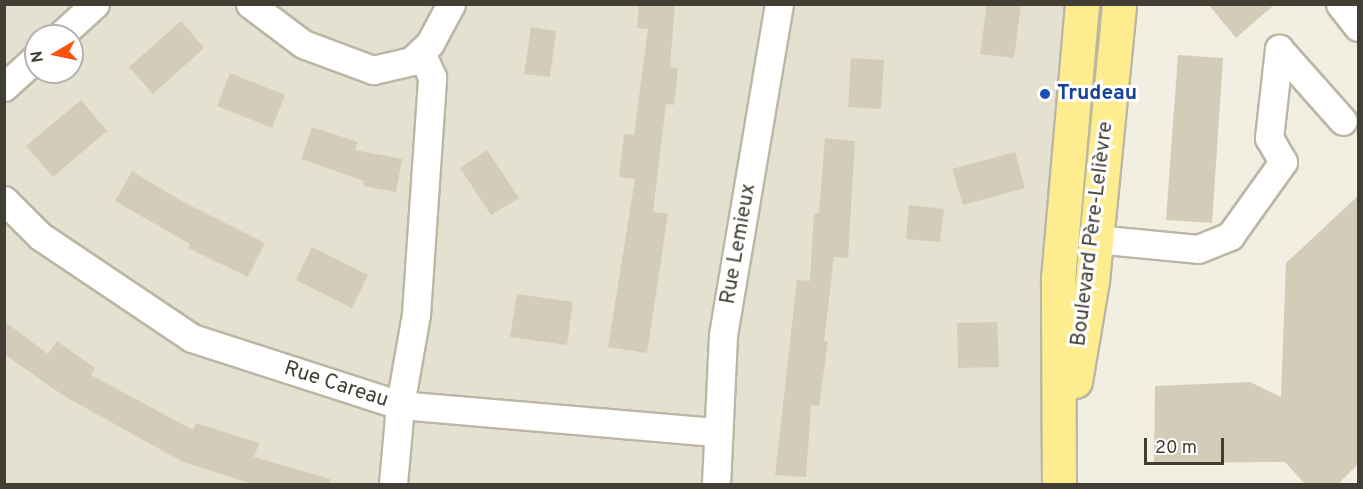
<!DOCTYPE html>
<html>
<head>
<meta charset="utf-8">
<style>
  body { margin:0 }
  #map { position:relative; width:1363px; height:489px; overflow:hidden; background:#f1efe2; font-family:Overpass,sans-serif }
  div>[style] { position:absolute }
  .residential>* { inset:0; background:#e5e1d0 }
  .building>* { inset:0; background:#d3ccb8 }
  .roads { filter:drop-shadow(2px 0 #bcb7a5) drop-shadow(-2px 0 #bcb7a5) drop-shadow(0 2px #bcb7a5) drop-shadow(0 -2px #bcb7a5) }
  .minor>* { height:27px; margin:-13.5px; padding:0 13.5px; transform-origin:13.5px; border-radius:13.5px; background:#fff }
  .major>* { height:33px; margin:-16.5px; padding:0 16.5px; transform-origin:16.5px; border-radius:16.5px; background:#feed8e }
  .dots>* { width:16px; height:16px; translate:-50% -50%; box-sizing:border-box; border:3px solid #fff; border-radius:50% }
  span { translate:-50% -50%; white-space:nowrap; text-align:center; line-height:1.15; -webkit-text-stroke:6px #fff; paint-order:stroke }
  .transit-label { font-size:21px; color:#164399; font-weight:700 }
  .left { translate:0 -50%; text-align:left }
  .street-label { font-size:21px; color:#423e33 }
  .frame { position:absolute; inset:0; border:6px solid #423e33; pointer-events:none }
  .north { position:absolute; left:24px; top:24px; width:60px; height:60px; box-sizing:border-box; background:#fff; border:2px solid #b3b2ad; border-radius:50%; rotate:261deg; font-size:16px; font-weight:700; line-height:24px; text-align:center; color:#423e33 }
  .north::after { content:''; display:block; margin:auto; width:21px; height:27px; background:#fa5210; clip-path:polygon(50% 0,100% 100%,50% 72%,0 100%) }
  .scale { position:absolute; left:1144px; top:438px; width:80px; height:27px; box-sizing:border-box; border:3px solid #423e33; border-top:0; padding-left:8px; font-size:18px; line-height:21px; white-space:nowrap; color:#423e33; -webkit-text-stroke:4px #fff; paint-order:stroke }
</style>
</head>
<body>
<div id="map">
  <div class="residential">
    <div style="clip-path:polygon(evenodd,4px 5px,1104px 5px,1059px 484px,5px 484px,4px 5px,36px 36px,72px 36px,72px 72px,36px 72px,36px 36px)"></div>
  </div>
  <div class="building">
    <div style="clip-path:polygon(639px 4px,675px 4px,670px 67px,678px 68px,674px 105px,666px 104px,653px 212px,668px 214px,647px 353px,608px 347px,635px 179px,619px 177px,624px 134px,634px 135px,648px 29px,637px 28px)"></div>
    <div style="clip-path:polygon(987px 4px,1021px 4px,1014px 58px,980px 54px)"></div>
    <div style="clip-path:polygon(1208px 4px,1275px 4px,1236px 38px)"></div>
    <div style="clip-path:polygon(181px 21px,204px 48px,153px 94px,129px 67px)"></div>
    <div style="clip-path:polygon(531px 27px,556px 31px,550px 77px,524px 74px)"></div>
    <div style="clip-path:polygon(1178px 55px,1223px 58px,1212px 223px,1166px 220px)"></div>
    <div style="clip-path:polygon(851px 58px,884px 60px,881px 109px,848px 107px)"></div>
    <div style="clip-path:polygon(230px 73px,285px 95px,272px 128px,217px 106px)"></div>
    <div style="clip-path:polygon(81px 100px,107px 131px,53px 177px,26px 146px)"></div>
    <div style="clip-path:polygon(312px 127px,358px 142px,355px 150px,402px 159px,396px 192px,363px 186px,364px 181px,301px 159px)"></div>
    <div style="clip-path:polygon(825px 138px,855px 141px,848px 258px,834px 257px,824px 341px,828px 341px,819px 406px,811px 405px,806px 477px,775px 475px,797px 280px,810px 281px,814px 213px,819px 213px)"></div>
    <div style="clip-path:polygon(487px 150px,519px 198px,491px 215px,460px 168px)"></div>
    <div style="clip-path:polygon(1015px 152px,1025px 188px,963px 205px,952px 169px)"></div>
    <div style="clip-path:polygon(132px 171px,183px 202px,265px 243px,248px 277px,188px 248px,190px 244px,115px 201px)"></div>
    <div style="clip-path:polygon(1359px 195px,1359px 463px,1338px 484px,1305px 484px,1285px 462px,1154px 463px,1155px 386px,1250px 382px,1281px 397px,1286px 263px)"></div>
    <div style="clip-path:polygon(909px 205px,944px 209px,940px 242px,906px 239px)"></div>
    <div style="clip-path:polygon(312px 247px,368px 275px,352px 308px,296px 280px)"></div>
    <div style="clip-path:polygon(517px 294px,573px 302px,567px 345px,510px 337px)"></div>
    <div style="clip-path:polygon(4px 321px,48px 354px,57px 341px,95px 368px,91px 375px,193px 430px,196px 423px,259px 443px,254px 457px,330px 479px,329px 484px,253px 484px,183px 462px,64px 396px,4px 354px)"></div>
    <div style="clip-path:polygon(997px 322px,999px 367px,958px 368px,957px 323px)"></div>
  </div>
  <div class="roads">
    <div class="minor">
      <div style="left:250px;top:4px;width:66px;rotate:37deg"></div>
      <div style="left:303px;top:44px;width:75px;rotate:20.4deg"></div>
      <div style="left:373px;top:70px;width:39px;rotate:-13deg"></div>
      <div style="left:411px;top:61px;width:26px;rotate:-43deg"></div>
      <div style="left:430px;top:43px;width:44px;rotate:-61.7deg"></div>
      <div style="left:1340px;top:4px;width:29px;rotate:52deg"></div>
      <div style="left:60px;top:36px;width:47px;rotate:-42.4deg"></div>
      <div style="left:4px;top:87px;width:43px;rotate:-42.2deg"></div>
      <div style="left:4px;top:200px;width:51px;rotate:45deg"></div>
      <div style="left:40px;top:236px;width:183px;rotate:33.9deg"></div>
      <div style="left:192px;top:338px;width:219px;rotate:17.9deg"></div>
      <div style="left:400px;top:405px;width:317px;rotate:4.9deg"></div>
      <div style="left:1095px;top:239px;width:103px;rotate:5.5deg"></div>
      <div style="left:1198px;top:249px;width:35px;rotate:-22deg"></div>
      <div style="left:1230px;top:236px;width:91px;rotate:-54.4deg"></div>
      <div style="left:1283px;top:162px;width:28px;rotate:-120deg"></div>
      <div style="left:1269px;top:138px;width:90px;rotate:-83.6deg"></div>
      <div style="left:1279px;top:49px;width:96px;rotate:48.4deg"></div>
      <div style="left:393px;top:484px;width:79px;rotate:-84.9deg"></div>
      <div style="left:400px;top:405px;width:92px;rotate:-80deg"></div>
      <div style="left:416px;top:314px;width:238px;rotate:-86.1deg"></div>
      <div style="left:432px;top:77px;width:27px;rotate:-114deg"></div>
      <div style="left:716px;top:484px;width:149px;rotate:-87.3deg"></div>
      <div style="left:723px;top:335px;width:336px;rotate:-80.4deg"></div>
    </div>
    <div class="major">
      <div style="left:1075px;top:381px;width:101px;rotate:-80.4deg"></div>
      <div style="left:1092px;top:281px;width:278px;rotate:-84.4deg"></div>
      <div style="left:1059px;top:484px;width:205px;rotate:-90.3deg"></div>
      <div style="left:1058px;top:279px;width:276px;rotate:-85deg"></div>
    </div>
  </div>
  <div class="dots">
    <div style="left:1045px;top:94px;background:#1a4fb4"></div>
  </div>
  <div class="transit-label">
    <span class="left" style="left:1057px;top:94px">Trudeau</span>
  </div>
  <div class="street-label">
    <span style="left:1093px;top:234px;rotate:-83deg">Boulevard Père-Lelièvre</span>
    <span style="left:739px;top:244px;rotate:-80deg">Rue Lemieux</span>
    <span style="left:336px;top:385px;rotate:18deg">Rue Careau</span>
  </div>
  <div class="frame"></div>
  <div class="north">N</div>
  <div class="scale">20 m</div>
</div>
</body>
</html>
